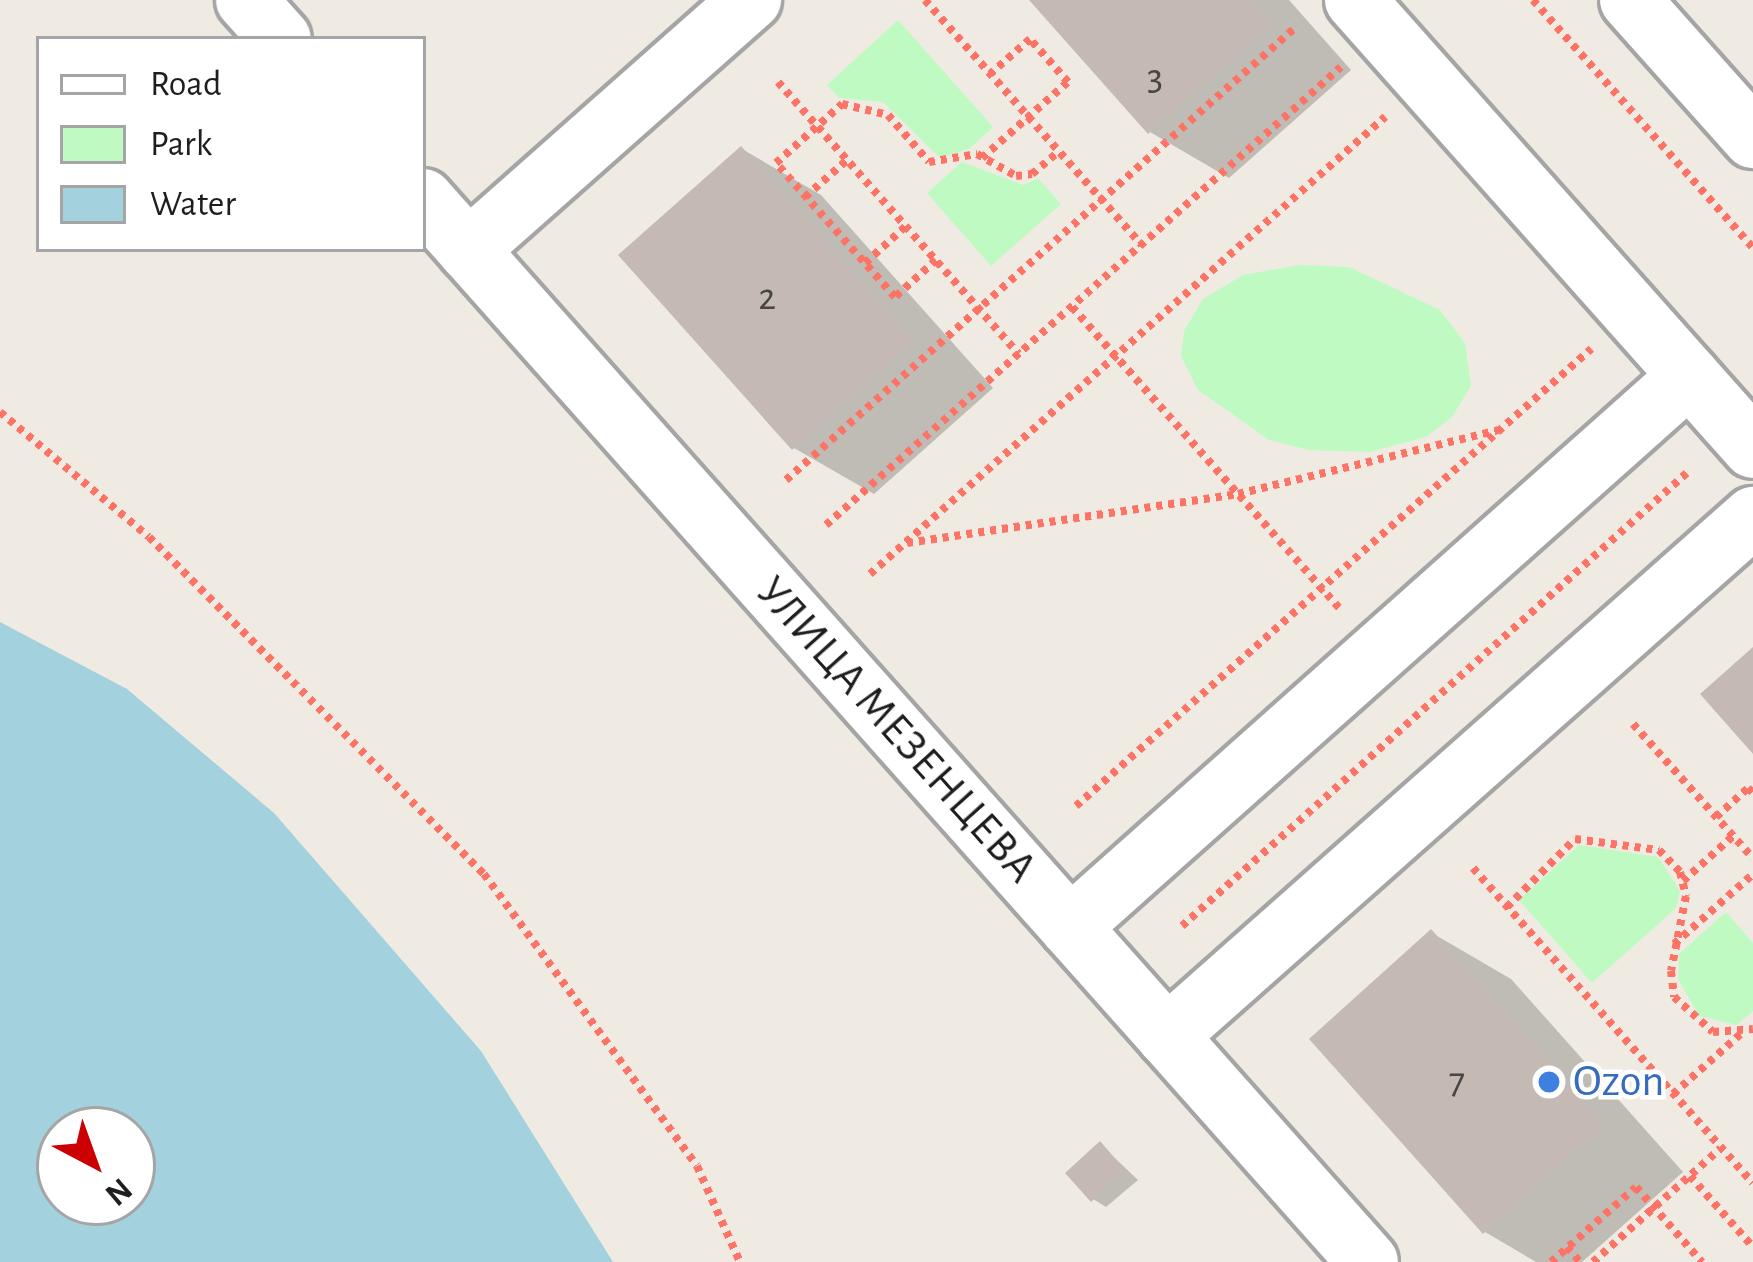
<!DOCTYPE html>
<html>
<head>
<meta charset="utf-8">
<style>
  body { margin:0 }
  #map { position:relative; width:1753px; height:1262px; overflow:hidden; background:#efebe3; font-family:"Alegreya Sans",sans-serif }
  div>[style] { position:absolute }
  .park>* { inset:0; background:#bffac3 }
  .water>* { inset:0; background:#a3d1de }
  .shadow>* { inset:0; background:#0003 }
  .building>* { inset:0; background:#c4bab3 }
  .path>* { height:8px; margin-top:-4px; transform-origin:0; background:repeating-linear-gradient(90deg,#fd7467 0 6px,transparent 0 12px) }
  .roads { filter:drop-shadow(3px 0 #a5a5a5) drop-shadow(-3px 0 #a5a5a5) drop-shadow(0 3px #a5a5a5) drop-shadow(0 -3px #a5a5a5) }
  .minor>* { height:60px; margin:-30px; padding:0 30px; transform-origin:30px; border-radius:30px; background:#fff }
  .dots>* { width:33px; height:33px; translate:-50% -50%; box-sizing:border-box; border:6px solid #fff; border-radius:50% }
  span { translate:-50% -50%; white-space:nowrap; text-align:center; line-height:1.15; -webkit-text-stroke:9px #fff; paint-order:stroke }
  .number-label { font-size:39px; color:#484543 }
  .number-label span { -webkit-text-stroke-width:0 }
  .street-label { font-size:45px; color:#1e1e1e }
  .shop-label { font-size:45px; color:#366cbe }
  .left { translate:0 -50%; text-align:left }
  .legend { position:absolute; left:36px; top:36px; width:390px; height:216px; box-sizing:border-box; background:#fff; border:3px solid #a5a5a5; margin:0; padding:15px 21px; list-style:none; font-size:36px; color:#1e1e1e }
  .legend li { display:flex; align-items:center; gap:24px; height:60px }
  .legend b { width:60px; border:3px solid #a5a5a5 }
  .north { position:absolute; left:36px; top:1106px; width:120px; height:120px; box-sizing:border-box; background:#fff; border:3px solid #a5a5a5; border-radius:50%; rotate:139deg; font-size:33px; font-weight:700; line-height:48px; text-align:center; color:#1e1e1e }
  .north::after { content:''; display:block; margin:auto; width:42px; height:54px; background:#cc0003; clip-path:polygon(50% 0,100% 100%,50% 72%,0 100%) }
</style>
</head>
<body>
<div id="map">
  <div class="park">
    <div style="clip-path:polygon(898px 20px,993px 127px,969px 149px,940px 158px,883px 102px,839px 98px,827px 85px)"></div>
    <div style="clip-path:polygon(962px 162px,1023px 185px,1038px 178px,1061px 204px,991px 266px,927px 193px)"></div>
    <div style="clip-path:polygon(1299px 265px,1349px 267px,1440px 310px,1465px 343px,1471px 386px,1452px 417px,1426px 437px,1369px 452px,1309px 450px,1269px 440px,1198px 390px,1181px 356px,1184px 331px,1203px 299px,1243px 275px)"></div>
    <div style="clip-path:polygon(1579px 845px,1658px 857px,1680px 891px,1676px 908px,1592px 983px,1519px 900px)"></div>
    <div style="clip-path:polygon(1726px 912px,1753px 943px,1753px 1011px,1737px 1025px,1699px 1016px,1678px 979px,1679px 954px)"></div>
  </div>
  <div class="water">
    <div style="clip-path:polygon(evenodd,0 622px,127px 689px,274px 813px,481px 1051px,613px 1262px,0 1262px,0 622px,60px 1130px,132px 1130px,132px 1202px,60px 1202px,60px 1130px)"></div>
  </div>
  <div class="shadow">
    <div style="clip-path:polygon(1033px 0,1289px 0,1351px 70px,1229px 178px,1150px 132px)"></div>
    <div style="clip-path:polygon(742px 149px,821px 195px,993px 388px,874px 494px,794px 448px)"></div>
    <div style="clip-path:polygon(1432px 933px,1511px 979px,1683px 1172px,1582px 1262px,1536px 1262px,1485px 1232px)"></div>
    <div style="clip-path:polygon(1101px 1145px,1138px 1180px,1106px 1207px,1093px 1199px)"></div>
  </div>
  <div class="building">
    <div style="clip-path:polygon(1029px 0,1253px 0,1273px 23px,1148px 134px)"></div>
    <div style="clip-path:polygon(741px 146px,915px 341px,792px 450px,618px 255px)"></div>
    <div style="clip-path:polygon(1753px 647px,1753px 754px,1700px 694px)"></div>
    <div style="clip-path:polygon(1431px 929px,1605px 1125px,1483px 1234px,1309px 1039px)"></div>
    <div style="clip-path:polygon(1100px 1141px,1126px 1171px,1091px 1202px,1065px 1173px)"></div>
  </div>
  <div class="path">
    <div style="left:925px;top:0;width:327px;rotate:48.5deg"></div>
    <div style="left:1533px;top:0;width:332px;rotate:48.4deg"></div>
    <div style="left:778px;top:82px;width:363px;rotate:48.5deg"></div>
    <div style="left:982px;top:158px;width:115px;rotate:-41.5deg"></div>
    <div style="left:1068px;top:82px;width:57px;rotate:-131.5deg"></div>
    <div style="left:1030px;top:39px;width:53px;rotate:138.8deg"></div>
    <div style="left:805px;top:197px;width:56px;rotate:-41.4deg"></div>
    <div style="left:936px;top:260px;width:55px;rotate:137.9deg"></div>
    <div style="left:895px;top:297px;width:179px;rotate:-131.6deg"></div>
    <div style="left:776px;top:163px;width:89px;rotate:-41.8deg"></div>
    <div style="left:842px;top:104px;width:47px;rotate:13.4deg"></div>
    <div style="left:888px;top:115px;width:62px;rotate:48.9deg"></div>
    <div style="left:929px;top:162px;width:49px;rotate:-9.5deg"></div>
    <div style="left:977px;top:154px;width:45px;rotate:29.4deg"></div>
    <div style="left:1016px;top:176px;width:16px;rotate:-7deg"></div>
    <div style="left:1032px;top:174px;width:35px;rotate:-40deg"></div>
    <div style="left:865px;top:263px;width:55px;rotate:-42.1deg"></div>
    <div style="left:1072px;top:307px;width:407px;rotate:48.4deg"></div>
    <div style="left:0;top:412px;width:194px;rotate:40deg"></div>
    <div style="left:149px;top:537px;width:475px;rotate:45.2deg"></div>
    <div style="left:484px;top:874px;width:361px;rotate:53.9deg"></div>
    <div style="left:697px;top:1166px;width:105px;rotate:65.9deg"></div>
    <div style="left:786px;top:480px;width:684px;rotate:-41.62deg"></div>
    <div style="left:826px;top:525px;width:689px;rotate:-41.65deg"></div>
    <div style="left:907px;top:543px;width:335px;rotate:-8.4deg"></div>
    <div style="left:1238px;top:494px;width:268px;rotate:-13.8deg"></div>
    <div style="left:870px;top:574px;width:689px;rotate:-41.59deg"></div>
    <div style="left:1633px;top:724px;width:180px;rotate:48.2deg"></div>
    <div style="left:1076px;top:806px;width:689px;rotate:-41.59deg"></div>
    <div style="left:1716px;top:817px;width:43px;rotate:-42.2deg"></div>
    <div style="left:1748px;top:788px;width:7px;rotate:45deg"></div>
    <div style="left:1473px;top:868px;width:421px;rotate:48.4deg"></div>
    <div style="left:1683px;top:881px;width:67px;rotate:-42deg"></div>
    <div style="left:1507px;top:907px;width:96px;rotate:-45deg"></div>
    <div style="left:1575px;top:839px;width:85px;rotate:7.5deg"></div>
    <div style="left:1659px;top:850px;width:30px;rotate:46deg"></div>
    <div style="left:1680px;top:872px;width:25px;rotate:76deg"></div>
    <div style="left:1686px;top:896px;width:76px;rotate:101.3deg"></div>
    <div style="left:1671px;top:971px;width:26px;rotate:83deg"></div>
    <div style="left:1674px;top:997px;width:52px;rotate:41.9deg"></div>
    <div style="left:1713px;top:1032px;width:40px;rotate:-4.3deg"></div>
    <div style="left:1182px;top:926px;width:683px;rotate:-41.91deg"></div>
    <div style="left:1674px;top:944px;width:106px;rotate:-41.5deg"></div>
    <div style="left:1673px;top:1094px;width:95px;rotate:-41.6deg"></div>
    <div style="left:1690px;top:1176px;width:95px;rotate:48.4deg"></div>
    <div style="left:1567px;top:1247px;width:20px;rotate:49deg"></div>
    <div style="left:1551px;top:1262px;width:113px;rotate:-41.4deg"></div>
    <div style="left:1636px;top:1187px;width:100px;rotate:48.7deg"></div>
    <div style="left:1593px;top:1262px;width:171px;rotate:-41.7deg"></div>
  </div>
  <div class="roads">
    <div class="minor">
      <div style="left:246px;top:0;width:52px;rotate:48.1deg"></div>
      <div style="left:1355px;top:0;width:599px;rotate:48.38deg"></div>
      <div style="left:1630px;top:0;width:185px;rotate:48.3deg"></div>
      <div style="left:423px;top:199px;width:1422px;rotate:48.36deg"></div>
      <div style="left:468px;top:250px;width:378px;rotate:-41.5deg"></div>
      <div style="left:1070px;top:927px;width:829px;rotate:-41.67deg"></div>
      <div style="left:1167px;top:1036px;width:783px;rotate:-41.53deg"></div>
    </div>
  </div>
  <div class="dots">
    <div style="left:1549px;top:1082px;background:#3f7fe0"></div>
  </div>
  <div class="number-label">
    <span style="left:1155px;top:78px">3</span>
    <span style="left:767px;top:298px">2</span>
    <span style="left:1457px;top:1082px">7</span>
  </div>
  <div class="street-label">
    <span style="left:896px;top:730px;rotate:48deg">УЛИЦА МЕЗЕНЦЕВА</span>
  </div>
  <div class="shop-label">
    <span class="left" style="left:1573px;top:1082px">Ozon</span>
  </div>
  <ul class="legend">
  <li><b style="height:15px;background:#fff"></b>Road</li>
  <li><b style="height:33px;background:#bffac3"></b>Park</li>
  <li><b style="height:33px;background:#a3d1de"></b>Water</li>
  </ul>
  <div class="north">N</div>
</div>
</body>
</html>
